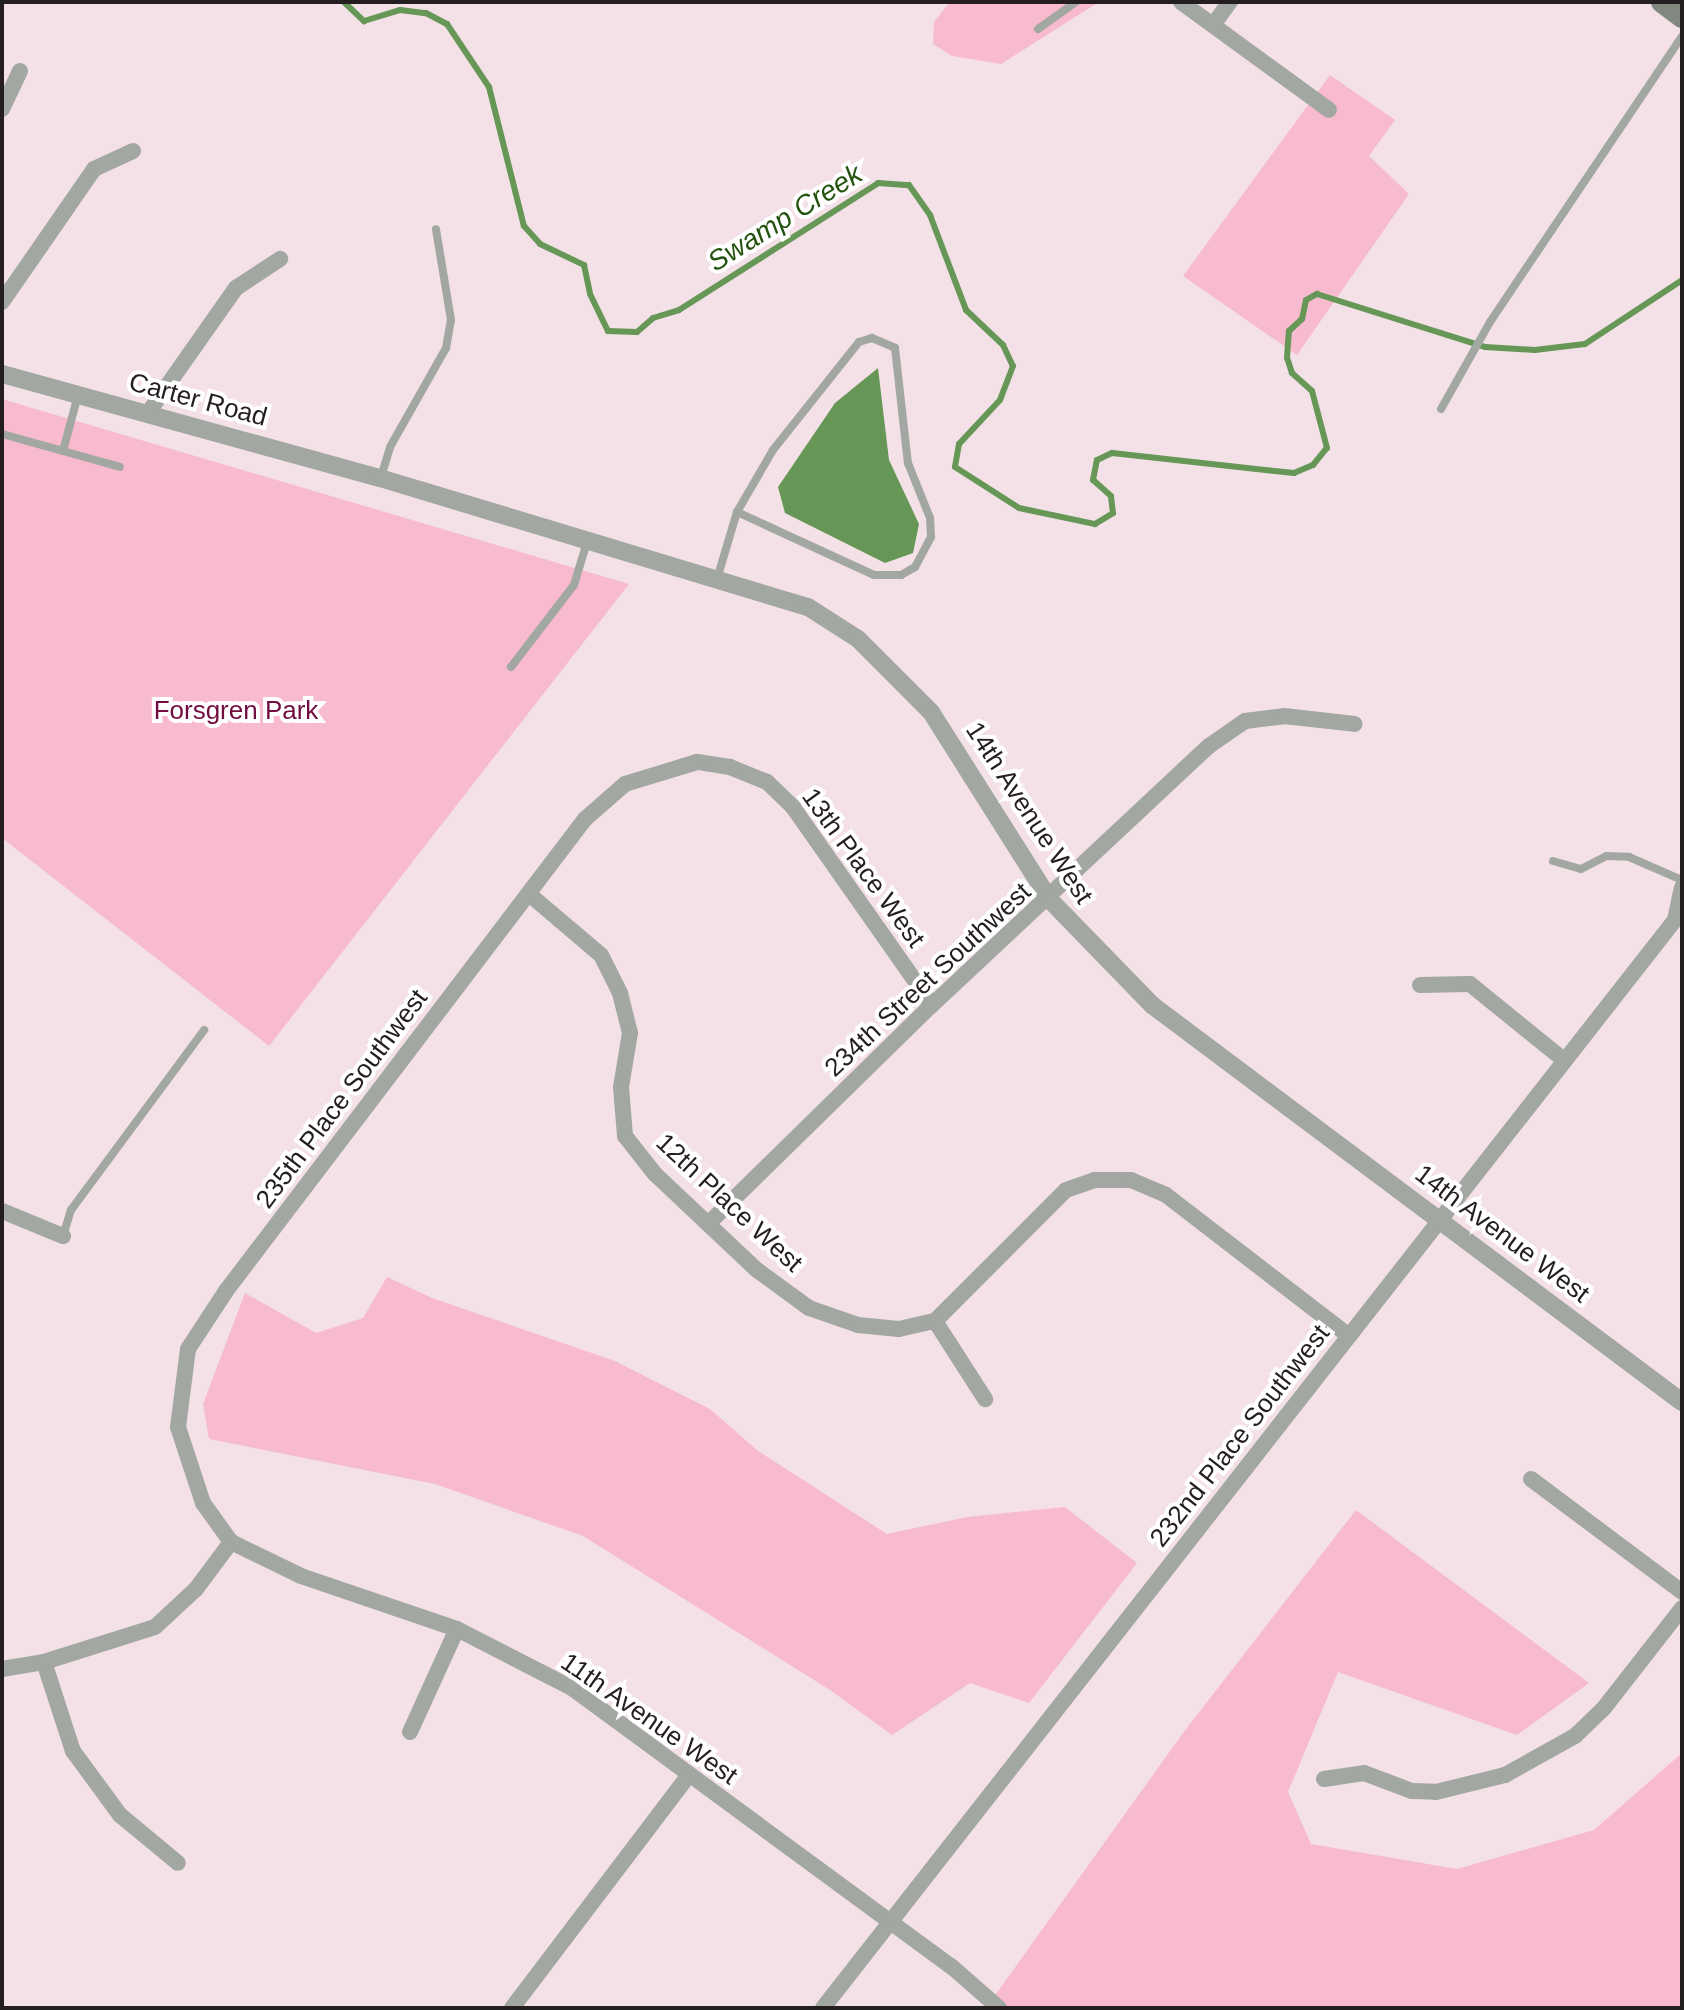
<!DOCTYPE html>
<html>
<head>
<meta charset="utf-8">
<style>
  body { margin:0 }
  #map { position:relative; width:1684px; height:2010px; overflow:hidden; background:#f3e1e7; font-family:Helvetica,sans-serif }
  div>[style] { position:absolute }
  .green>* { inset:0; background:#f7bacf }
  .water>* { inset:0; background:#669756 }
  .stream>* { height:6px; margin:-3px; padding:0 3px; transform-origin:3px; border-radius:3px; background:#669756 }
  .service>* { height:8px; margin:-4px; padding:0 4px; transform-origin:4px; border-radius:4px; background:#a2a7a1 }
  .minor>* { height:16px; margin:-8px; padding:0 8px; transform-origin:8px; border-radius:8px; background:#a2a7a1 }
  .tertiary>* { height:18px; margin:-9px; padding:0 9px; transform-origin:9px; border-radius:9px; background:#a2a7a1 }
  .secondary>* { height:22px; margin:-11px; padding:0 11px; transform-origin:11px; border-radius:11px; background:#828880 }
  span { translate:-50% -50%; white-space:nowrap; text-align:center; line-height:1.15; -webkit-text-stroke:8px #fff; paint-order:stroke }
  .street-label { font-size:26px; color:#251e20 }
  .park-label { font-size:26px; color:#700c40 }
  .water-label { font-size:28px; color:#23530f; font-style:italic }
  .frame { position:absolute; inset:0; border:4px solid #251e20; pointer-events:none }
</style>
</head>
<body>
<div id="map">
  <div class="green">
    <div style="clip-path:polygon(950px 2px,1099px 2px,1001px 64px,952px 56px,933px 44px,934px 22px)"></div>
    <div style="clip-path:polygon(1330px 75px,1395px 120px,1369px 156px,1409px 194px,1297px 355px,1183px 276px)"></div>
    <div style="clip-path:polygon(2px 399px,629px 584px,269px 1046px,2px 838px)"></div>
    <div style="clip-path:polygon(387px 1277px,432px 1298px,615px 1361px,710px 1409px,758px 1451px,887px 1534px,967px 1517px,1065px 1507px,1137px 1563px,1029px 1703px,970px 1683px,892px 1735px,830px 1690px,583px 1536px,435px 1484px,209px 1439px,203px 1404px,245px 1293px,316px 1333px,363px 1318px)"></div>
    <div style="clip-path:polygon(1356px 1510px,1589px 1683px,1517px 1735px,1338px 1672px,1288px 1792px,1311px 1844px,1457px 1869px,1594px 1830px,1682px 1753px,1682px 2008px,986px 2008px,1183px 1733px)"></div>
  </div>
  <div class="water">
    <div style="clip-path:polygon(878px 368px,889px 460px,919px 524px,913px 553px,885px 563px,785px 513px,778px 487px,835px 403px)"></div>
  </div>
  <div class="stream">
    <div style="left:344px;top:2px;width:28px;rotate:44deg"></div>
    <div style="left:364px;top:21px;width:38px;rotate:-17deg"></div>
    <div style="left:400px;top:10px;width:26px;rotate:7deg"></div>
    <div style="left:426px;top:13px;width:24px;rotate:28deg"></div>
    <div style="left:447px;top:24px;width:76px;rotate:56.3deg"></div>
    <div style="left:489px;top:87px;width:143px;rotate:75.9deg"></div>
    <div style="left:524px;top:226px;width:24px;rotate:48deg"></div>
    <div style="left:540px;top:244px;width:49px;rotate:25.5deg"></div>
    <div style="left:584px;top:265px;width:30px;rotate:78deg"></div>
    <div style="left:590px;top:294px;width:41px;rotate:64.1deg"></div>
    <div style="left:608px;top:331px;width:29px;rotate:2deg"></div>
    <div style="left:637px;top:332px;width:21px;rotate:-41deg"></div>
    <div style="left:653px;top:318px;width:27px;rotate:-17deg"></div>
    <div style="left:679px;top:310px;width:236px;rotate:-32.5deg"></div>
    <div style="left:878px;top:183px;width:31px;rotate:4deg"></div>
    <div style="left:909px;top:185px;width:37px;rotate:55deg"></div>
    <div style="left:930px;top:215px;width:102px;rotate:69.2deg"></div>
    <div style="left:966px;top:310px;width:51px;rotate:43.4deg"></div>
    <div style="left:1003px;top:345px;width:23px;rotate:65deg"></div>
    <div style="left:1013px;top:366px;width:36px;rotate:111deg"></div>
    <div style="left:1000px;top:400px;width:60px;rotate:133deg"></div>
    <div style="left:959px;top:444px;width:23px;rotate:100deg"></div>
    <div style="left:955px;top:467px;width:76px;rotate:32.6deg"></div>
    <div style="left:1019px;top:508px;width:78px;rotate:11.9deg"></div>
    <div style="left:1095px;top:524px;width:21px;rotate:-31deg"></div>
    <div style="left:1113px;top:513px;width:17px;rotate:-97deg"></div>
    <div style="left:1111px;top:496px;width:24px;rotate:-138deg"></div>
    <div style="left:1093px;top:480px;width:20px;rotate:-79deg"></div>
    <div style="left:1097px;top:460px;width:17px;rotate:-25deg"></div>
    <div style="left:1112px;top:453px;width:183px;rotate:6.3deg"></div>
    <div style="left:1294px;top:473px;width:21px;rotate:-23deg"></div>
    <div style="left:1313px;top:465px;width:22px;rotate:-51deg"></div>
    <div style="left:1327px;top:448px;width:59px;rotate:-104.7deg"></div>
    <div style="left:1312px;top:391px;width:27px;rotate:-138deg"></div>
    <div style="left:1292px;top:373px;width:16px;rotate:-108deg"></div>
    <div style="left:1287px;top:358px;width:27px;rotate:-86deg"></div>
    <div style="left:1289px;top:331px;width:18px;rotate:-43deg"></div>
    <div style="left:1302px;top:319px;width:19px;rotate:-78deg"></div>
    <div style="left:1306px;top:300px;width:13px;rotate:-29deg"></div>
    <div style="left:1317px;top:294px;width:176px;rotate:17.5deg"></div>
    <div style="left:1485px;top:347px;width:50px;rotate:3.4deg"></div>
    <div style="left:1535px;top:350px;width:50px;rotate:-6.8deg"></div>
    <div style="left:1585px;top:344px;width:116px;rotate:-33.4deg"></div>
  </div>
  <div class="service">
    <div style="left:1038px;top:29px;width:47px;rotate:-35.4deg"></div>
    <div style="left:1441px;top:409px;width:100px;rotate:-60.6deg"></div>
    <div style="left:1490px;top:322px;width:344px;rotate:-56.1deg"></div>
    <div style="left:2px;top:434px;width:63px;rotate:15.6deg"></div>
    <div style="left:63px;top:451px;width:58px;rotate:-75deg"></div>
    <div style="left:63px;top:451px;width:59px;rotate:15.7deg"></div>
    <div style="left:381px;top:477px;width:31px;rotate:-73deg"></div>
    <div style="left:390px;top:447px;width:114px;rotate:-60.5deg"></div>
    <div style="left:446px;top:348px;width:28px;rotate:-80deg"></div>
    <div style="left:451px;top:320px;width:92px;rotate:-99.4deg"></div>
    <div style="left:717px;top:579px;width:70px;rotate:-73.4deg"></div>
    <div style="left:737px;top:512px;width:72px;rotate:-59.9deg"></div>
    <div style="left:773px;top:450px;width:138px;rotate:-51.5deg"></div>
    <div style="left:859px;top:342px;width:14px;rotate:-17deg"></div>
    <div style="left:872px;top:338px;width:25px;rotate:23deg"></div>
    <div style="left:895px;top:348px;width:116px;rotate:83.6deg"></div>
    <div style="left:908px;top:463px;width:59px;rotate:68.2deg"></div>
    <div style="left:930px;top:518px;width:19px;rotate:87deg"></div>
    <div style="left:931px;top:537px;width:34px;rotate:118deg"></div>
    <div style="left:915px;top:567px;width:16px;rotate:150deg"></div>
    <div style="left:901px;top:575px;width:27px;rotate:180deg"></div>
    <div style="left:874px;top:575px;width:151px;rotate:-155.3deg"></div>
    <div style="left:511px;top:667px;width:103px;rotate:-52.5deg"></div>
    <div style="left:574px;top:585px;width:45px;rotate:-73.2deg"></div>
    <div style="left:1553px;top:861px;width:29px;rotate:16deg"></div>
    <div style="left:1581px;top:869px;width:28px;rotate:-27deg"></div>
    <div style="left:1606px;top:856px;width:23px;rotate:2deg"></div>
    <div style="left:1629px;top:857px;width:58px;rotate:23.5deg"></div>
    <div style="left:63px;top:1236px;width:27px;rotate:-73deg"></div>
    <div style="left:71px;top:1210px;width:224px;rotate:-53.5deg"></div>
  </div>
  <div class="minor">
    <div style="left:1181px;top:2px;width:183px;rotate:36.1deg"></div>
    <div style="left:1213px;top:25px;width:29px;rotate:-54deg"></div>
    <div style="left:2px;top:109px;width:42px;rotate:-64.7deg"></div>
    <div style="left:2px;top:302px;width:162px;rotate:-55.3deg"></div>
    <div style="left:94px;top:169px;width:43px;rotate:-24.8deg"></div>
    <div style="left:148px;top:413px;width:153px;rotate:-54.9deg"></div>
    <div style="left:236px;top:288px;width:53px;rotate:-33.4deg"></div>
    <div style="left:529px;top:894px;width:94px;rotate:40.3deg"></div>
    <div style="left:601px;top:955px;width:42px;rotate:63.4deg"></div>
    <div style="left:620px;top:993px;width:41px;rotate:76deg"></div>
    <div style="left:630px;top:1033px;width:55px;rotate:99.5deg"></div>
    <div style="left:621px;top:1087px;width:49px;rotate:85.3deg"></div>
    <div style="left:625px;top:1136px;width:48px;rotate:51.7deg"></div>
    <div style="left:655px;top:1174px;width:140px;rotate:43.3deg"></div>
    <div style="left:757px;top:1270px;width:64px;rotate:36.2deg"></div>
    <div style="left:809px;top:1308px;width:52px;rotate:19.1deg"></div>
    <div style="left:858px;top:1325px;width:41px;rotate:5.6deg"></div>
    <div style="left:899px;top:1329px;width:37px;rotate:-13deg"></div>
    <div style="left:1420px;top:985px;width:50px;rotate:-1.1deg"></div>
    <div style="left:1470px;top:984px;width:121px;rotate:39deg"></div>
    <div style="left:932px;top:1005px;width:242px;rotate:-125.1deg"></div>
    <div style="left:793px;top:807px;width:36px;rotate:-136deg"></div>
    <div style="left:767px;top:782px;width:40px;rotate:-158deg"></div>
    <div style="left:730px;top:767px;width:33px;rotate:-171deg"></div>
    <div style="left:697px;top:762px;width:75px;rotate:163deg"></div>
    <div style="left:625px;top:784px;width:53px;rotate:138.8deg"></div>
    <div style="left:585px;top:819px;width:593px;rotate:127.26deg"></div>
    <div style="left:226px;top:1291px;width:69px;rotate:123.2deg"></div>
    <div style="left:188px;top:1349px;width:79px;rotate:97.3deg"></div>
    <div style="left:178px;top:1427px;width:80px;rotate:71.8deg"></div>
    <div style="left:203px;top:1503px;width:48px;rotate:54.3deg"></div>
    <div style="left:231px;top:1542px;width:78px;rotate:25.9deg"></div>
    <div style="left:301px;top:1576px;width:165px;rotate:18.8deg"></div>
    <div style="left:457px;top:1629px;width:129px;rotate:27.2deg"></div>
    <div style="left:572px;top:1688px;width:470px;rotate:36.3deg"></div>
    <div style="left:951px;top:1966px;width:64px;rotate:41.2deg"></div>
    <div style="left:2px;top:1211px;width:66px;rotate:22.3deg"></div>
    <div style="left:708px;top:1224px;width:313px;rotate:-44.4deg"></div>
    <div style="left:932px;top:1005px;width:379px;rotate:-43.1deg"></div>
    <div style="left:1209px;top:746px;width:44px;rotate:-34.8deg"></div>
    <div style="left:1245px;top:721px;width:39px;rotate:-7deg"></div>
    <div style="left:1284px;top:716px;width:71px;rotate:6.4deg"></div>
    <div style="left:935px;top:1321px;width:185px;rotate:-45deg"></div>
    <div style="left:1066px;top:1190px;width:31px;rotate:-19deg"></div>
    <div style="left:1095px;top:1180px;width:36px"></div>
    <div style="left:1131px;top:1180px;width:38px;rotate:23deg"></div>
    <div style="left:1166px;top:1195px;width:231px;rotate:37.6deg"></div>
    <div style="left:935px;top:1321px;width:93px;rotate:57.3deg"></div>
    <div style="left:1531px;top:1479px;width:189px;rotate:36.8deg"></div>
    <div style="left:44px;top:1662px;width:94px;rotate:72deg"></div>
    <div style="left:73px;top:1751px;width:79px;rotate:53.7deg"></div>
    <div style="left:120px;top:1815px;width:75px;rotate:39.6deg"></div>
    <div style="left:2px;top:1669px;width:43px;rotate:-9.5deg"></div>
    <div style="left:44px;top:1662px;width:116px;rotate:-17.5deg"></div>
    <div style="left:155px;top:1627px;width:56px;rotate:-42.8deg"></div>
    <div style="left:196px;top:1589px;width:59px;rotate:-53.3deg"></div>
    <div style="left:410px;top:1732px;width:113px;rotate:-65.5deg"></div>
    <div style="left:1324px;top:1779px;width:40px;rotate:-8.5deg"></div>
    <div style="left:1364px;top:1773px;width:51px;rotate:20.6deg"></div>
    <div style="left:1412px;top:1791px;width:24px;rotate:2deg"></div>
    <div style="left:1436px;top:1792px;width:71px;rotate:-13.8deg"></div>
    <div style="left:1505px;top:1775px;width:80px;rotate:-29.1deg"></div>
    <div style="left:1575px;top:1736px;width:40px;rotate:-44deg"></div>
    <div style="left:1604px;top:1708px;width:127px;rotate:-52deg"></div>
    <div style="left:512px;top:2008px;width:293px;rotate:-52.8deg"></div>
    <div style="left:823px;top:2008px;width:1382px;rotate:-51.94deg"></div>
    <div style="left:1675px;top:920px;width:33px;rotate:-78deg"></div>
  </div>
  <div class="tertiary">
    <div style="left:2px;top:374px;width:392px;rotate:15.4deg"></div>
    <div style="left:380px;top:478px;width:447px;rotate:16.8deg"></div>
    <div style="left:808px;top:607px;width:59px;rotate:32.6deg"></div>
    <div style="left:858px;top:639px;width:103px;rotate:45deg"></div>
    <div style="left:931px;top:712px;width:221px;rotate:57.7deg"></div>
    <div style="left:1049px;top:899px;width:148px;rotate:45.8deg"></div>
    <div style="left:1152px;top:1005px;width:662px;rotate:36.84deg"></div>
  </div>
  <div class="secondary">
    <div style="left:1662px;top:2px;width:25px;rotate:37deg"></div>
  </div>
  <div class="street-label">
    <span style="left:198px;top:400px;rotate:15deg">Carter Road</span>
    <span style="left:1029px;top:813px;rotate:57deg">14th Avenue West</span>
    <span style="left:863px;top:868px;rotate:54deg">13th Place West</span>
    <span style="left:928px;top:980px;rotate:-43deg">234th Street Southwest</span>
    <span style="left:342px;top:1099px;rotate:-53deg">235th Place Southwest</span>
    <span style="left:729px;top:1203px;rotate:43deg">12th Place West</span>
    <span style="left:1502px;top:1234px;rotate:37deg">14th Avenue West</span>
    <span style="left:1240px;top:1436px;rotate:-52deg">232nd Place Southwest</span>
    <span style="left:649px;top:1719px;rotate:35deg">11th Avenue West</span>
  </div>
  <div class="park-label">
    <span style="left:236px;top:711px">Forsgren Park</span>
  </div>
  <div class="water-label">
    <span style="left:785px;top:218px;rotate:-32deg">Swamp Creek</span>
  </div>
  <div class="frame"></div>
</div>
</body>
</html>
